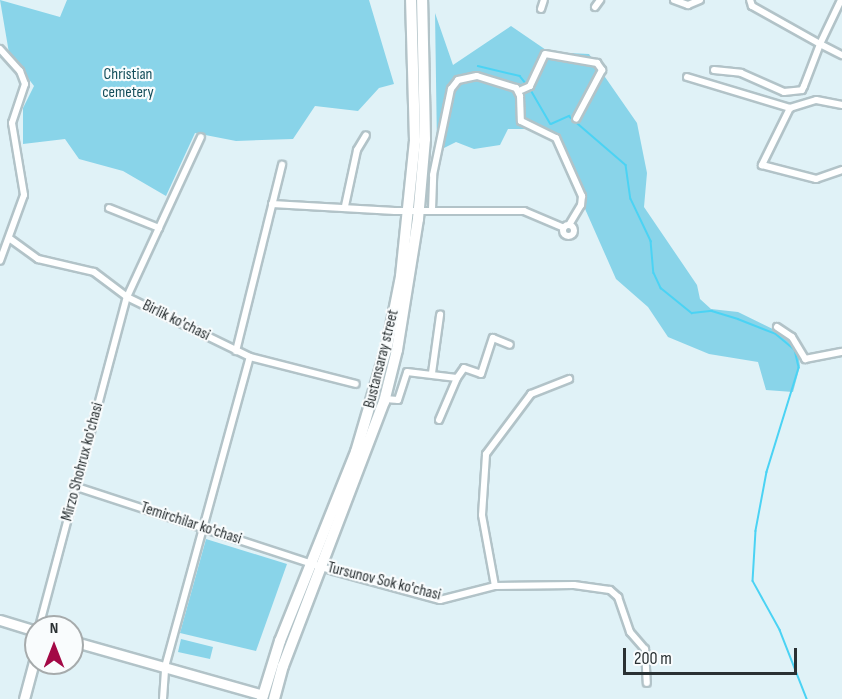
<!DOCTYPE html>
<html>
<head>
<meta charset="utf-8">
<style>
  body { margin:0 }
  #map { position:relative; width:842px; height:699px; overflow:hidden; background:#e0f2f7; font-family:"Sofia Sans Condensed",sans-serif }
  div>[style] { position:absolute }
  .green>* { inset:0; background:#89d4e9 }
  .stream>* { height:1.5px; margin:-0.75px; padding:0 0.75px; transform-origin:0.75px; border-radius:0.75px; background:#4bd3f4 }
  .roads { filter:drop-shadow(2px 0 #b2c3c8) drop-shadow(-2px 0 #b2c3c8) drop-shadow(0 2px #b2c3c8) drop-shadow(0 -2px #b2c3c8) }
  .street>* { height:6px; margin:-3px; padding:0 3px; transform-origin:3px; border-radius:3px; background:#fff }
  .street>.ring { margin:-3px; padding:0; box-sizing:content-box; background:none; border:6px solid #fff; border-radius:50% }
  .secondary>* { height:9px; margin:-4.5px; padding:0 4.5px; transform-origin:4.5px; border-radius:4.5px; background:#fff }
  .primary>* { height:10px; margin:-5px; padding:0 5px; transform-origin:5px; border-radius:5px; background:#fff }
  span { translate:-50% -50%; white-space:nowrap; text-align:center; line-height:1.15; -webkit-text-stroke:4.5px #f9fcfd; paint-order:stroke }
  .park-label { font-size:16px; color:#144e5b }
  .street-label { font-size:16px; color:#2a3133 }
  .north { position:absolute; left:24px; top:615px; width:60px; height:60px; box-sizing:border-box; background:#f9fcfd; border:2px solid #a6abac; border-radius:50%; rotate:0deg; font-size:16px; font-weight:700; line-height:24px; text-align:center; color:#2a3133 }
  .north::after { content:''; display:block; margin:auto; width:21px; height:27px; background:#a30946; clip-path:polygon(50% 0,100% 100%,50% 72%,0 100%) }
  .scale { position:absolute; left:623px; top:648px; width:174px; height:27px; box-sizing:border-box; border:3px solid #2a3133; border-top:0; padding-left:8px; font-size:18px; line-height:21px; white-space:nowrap; color:#2a3133; -webkit-text-stroke:4px #f9fcfd; paint-order:stroke }
</style>
</head>
<body>
<div id="map">
  <div class="green">
    <div style="clip-path:polygon(0 0,60px 17px,67px 0,369px 0,394px 84px,379px 88px,358px 111px,315px 106px,293px 139px,236px 141px,195px 133px,166px 196px,123px 171px,79px 159px,65px 139px,23px 144px,23px 108px,34px 86px,9px 53px)"></div>
    <div style="clip-path:polygon(435px 13px,453px 65px,511px 26px,549px 52px,589px 54px,637px 123px,647px 173px,644px 207px,697px 285px,700px 299px,711px 309px,738px 312px,791px 338px,798px 351px,800px 366px,793px 392px,766px 390px,758px 362px,709px 354px,668px 337px,648px 307px,616px 279px,563px 159px,548px 136px,526px 129px,508px 129px,500px 145px,474px 149px,456px 142px,442px 149px,437px 147px)"></div>
    <div style="clip-path:polygon(206px 539px,287px 564px,256px 651px,180px 633px)"></div>
    <div style="clip-path:polygon(181px 639px,213px 647px,210px 659px,178px 652px)"></div>
  </div>
  <div class="stream">
    <div style="left:478px;top:66px;width:43px;rotate:13.4deg"></div>
    <div style="left:520px;top:76px;width:11px;rotate:52deg"></div>
    <div style="left:531px;top:90px;width:39px;rotate:60deg"></div>
    <div style="left:551px;top:124px;width:20px;rotate:-24deg"></div>
    <div style="left:569px;top:116px;width:75px;rotate:40.7deg"></div>
    <div style="left:626px;top:165px;width:34px;rotate:82deg"></div>
    <div style="left:631px;top:199px;width:47px;rotate:64.5deg"></div>
    <div style="left:651px;top:241px;width:32px;rotate:85deg"></div>
    <div style="left:654px;top:273px;width:17px;rotate:65deg"></div>
    <div style="left:661px;top:288px;width:40px;rotate:39deg"></div>
    <div style="left:692px;top:313px;width:20px;rotate:-6deg"></div>
    <div style="left:712px;top:311px;width:27px;rotate:17deg"></div>
    <div style="left:738px;top:319px;width:41px;rotate:21.5deg"></div>
    <div style="left:776px;top:334px;width:25px;rotate:40deg"></div>
    <div style="left:795px;top:350px;width:18px;rotate:77deg"></div>
    <div style="left:799px;top:368px;width:109px;rotate:107.1deg"></div>
    <div style="left:767px;top:472px;width:60px;rotate:100.6deg"></div>
    <div style="left:756px;top:531px;width:50px;rotate:93.4deg"></div>
    <div style="left:753px;top:581px;width:56px;rotate:61.1deg"></div>
    <div style="left:780px;top:630px;width:74px;rotate:68.6deg"></div>
  </div>
  <div class="roads">
    <div class="street">
      <div style="left:674px;top:0;width:15px;rotate:20deg"></div>
      <div style="left:688px;top:5px;width:13px;rotate:-23deg"></div>
      <div style="left:841px;top:0;width:49px;rotate:115.5deg"></div>
      <div style="left:820px;top:44px;width:25px;rotate:27deg"></div>
      <div style="left:595px;top:7px;width:9px;rotate:-54deg"></div>
      <div style="left:541px;top:9px;width:9px;rotate:-72deg"></div>
      <div style="left:0;top:49px;width:30px;rotate:48deg"></div>
      <div style="left:20px;top:71px;width:14px;rotate:69deg"></div>
      <div style="left:25px;top:84px;width:41px;rotate:108.4deg"></div>
      <div style="left:12px;top:123px;width:73px;rotate:80.5deg"></div>
      <div style="left:24px;top:195px;width:70px;rotate:110deg"></div>
      <div style="left:714px;top:70px;width:27px;rotate:6deg"></div>
      <div style="left:741px;top:73px;width:47px;rotate:23.8deg"></div>
      <div style="left:784px;top:92px;width:18px;rotate:-6deg"></div>
      <div style="left:802px;top:90px;width:4px;rotate:-63deg"></div>
      <div style="left:804px;top:86px;width:45px;rotate:-69.1deg"></div>
      <div style="left:820px;top:44px;width:78px;rotate:-150.8deg"></div>
      <div style="left:752px;top:6px;width:6px;rotate:-108deg"></div>
      <div style="left:687px;top:77px;width:108px;rotate:16.8deg"></div>
      <div style="left:519px;top:91px;width:12px;rotate:-24deg"></div>
      <div style="left:530px;top:86px;width:35px;rotate:-65deg"></div>
      <div style="left:545px;top:54px;width:53px;rotate:9.8deg"></div>
      <div style="left:597px;top:63px;width:9px;rotate:54deg"></div>
      <div style="left:602px;top:70px;width:55px;rotate:118deg"></div>
      <div style="left:842px;top:105px;width:26px;rotate:-169deg"></div>
      <div style="left:816px;top:100px;width:27px;rotate:163deg"></div>
      <div style="left:790px;top:108px;width:64px;rotate:116.2deg"></div>
      <div style="left:762px;top:165px;width:56px;rotate:14.5deg"></div>
      <div style="left:816px;top:179px;width:28px;rotate:-19deg"></div>
      <div style="left:272px;top:204px;width:123px;rotate:3.3deg"></div>
      <div style="left:395px;top:211px;width:129px"></div>
      <div style="left:524px;top:211px;width:43px;rotate:23deg"></div>
      <div style="left:345px;top:206px;width:57px;rotate:-77.9deg"></div>
      <div style="left:357px;top:150px;width:17px;rotate:-59deg"></div>
      <div style="left:109px;top:208px;width:54px;rotate:21.8deg"></div>
      <div style="left:432px;top:210px;width:35px;rotate:-88deg"></div>
      <div style="left:433px;top:175px;width:88px;rotate:-78.2deg"></div>
      <div style="left:451px;top:89px;width:11px;rotate:-52deg"></div>
      <div style="left:458px;top:80px;width:19px;rotate:-12deg"></div>
      <div style="left:477px;top:76px;width:41px;rotate:17.1deg"></div>
      <div style="left:516px;top:88px;width:9px;rotate:63deg"></div>
      <div style="left:520px;top:96px;width:25px;rotate:88deg"></div>
      <div style="left:521px;top:121px;width:39px;rotate:26deg"></div>
      <div style="left:556px;top:138px;width:64px;rotate:65.9deg"></div>
      <div style="left:582px;top:196px;width:9px;rotate:96deg"></div>
      <div style="left:581px;top:205px;width:23px;rotate:121deg"></div>
      <div class="ring" style="left:562.5px;top:224.5px;width:5px;height:5px"></div>
      <div style="left:9px;top:238px;width:36px;rotate:36deg"></div>
      <div style="left:38px;top:259px;width:57px;rotate:13.1deg"></div>
      <div style="left:94px;top:272px;width:41px;rotate:37.1deg"></div>
      <div style="left:127px;top:297px;width:137px;rotate:26deg"></div>
      <div style="left:250px;top:357px;width:109px;rotate:14.3deg"></div>
      <div style="left:777px;top:327px;width:18px;rotate:34deg"></div>
      <div style="left:792px;top:337px;width:26px;rotate:59deg"></div>
      <div style="left:805px;top:359px;width:38px;rotate:-11deg"></div>
      <div style="left:236px;top:351px;width:192px;rotate:-76.1deg"></div>
      <div style="left:432px;top:373px;width:59px;rotate:-82.1deg"></div>
      <div style="left:385px;top:399px;width:13px;rotate:4deg"></div>
      <div style="left:398px;top:400px;width:29px;rotate:-72deg"></div>
      <div style="left:407px;top:372px;width:50px;rotate:6.8deg"></div>
      <div style="left:457px;top:378px;width:12px;rotate:-55deg"></div>
      <div style="left:464px;top:368px;width:18px;rotate:19deg"></div>
      <div style="left:481px;top:374px;width:38px;rotate:-72deg"></div>
      <div style="left:493px;top:338px;width:18px;rotate:22deg"></div>
      <div style="left:439px;top:420px;width:46px;rotate:-66.8deg"></div>
      <div style="left:77px;top:487px;width:270px;rotate:18.1deg"></div>
      <div style="left:334px;top:571px;width:110px;rotate:15.3deg"></div>
      <div style="left:440px;top:600px;width:57px;rotate:-14.3deg"></div>
      <div style="left:495px;top:586px;width:79px;rotate:-0.7deg"></div>
      <div style="left:574px;top:585px;width:36px;rotate:8deg"></div>
      <div style="left:610px;top:590px;width:11px;rotate:41deg"></div>
      <div style="left:618px;top:597px;width:37px;rotate:71deg"></div>
      <div style="left:630px;top:632px;width:23px;rotate:49deg"></div>
      <div style="left:645px;top:649px;width:34px;rotate:87deg"></div>
      <div style="left:495px;top:586px;width:72px;rotate:-100.4deg"></div>
      <div style="left:482px;top:515px;width:61px;rotate:-86.2deg"></div>
      <div style="left:486px;top:454px;width:75px;rotate:-53.1deg"></div>
      <div style="left:531px;top:394px;width:41px;rotate:-21.5deg"></div>
      <div style="left:39px;top:627px;width:342px;rotate:-75.1deg"></div>
      <div style="left:127px;top:297px;width:176px;rotate:-65.2deg"></div>
      <div style="left:163px;top:699px;width:32px;rotate:-86deg"></div>
      <div style="left:165px;top:667px;width:321px;rotate:-74.7deg"></div>
    </div>
    <div class="secondary">
      <div style="left:0;top:620px;width:38px;rotate:17deg"></div>
      <div style="left:72px;top:641px;width:198px;rotate:15.8deg"></div>
      <div style="left:24px;top:699px;width:47px;rotate:-75.1deg"></div>
    </div>
    <div class="primary">
      <div style="left:262px;top:699px;width:61px;rotate:-72.8deg"></div>
      <div style="left:280px;top:641px;width:204px;rotate:-68.1deg"></div>
      <div style="left:356px;top:452px;width:109px;rotate:-73.6deg"></div>
      <div style="left:387px;top:347px;width:72px;rotate:-78.8deg"></div>
      <div style="left:401px;top:276px;width:136px;rotate:-84.1deg"></div>
      <div style="left:415px;top:141px;width:141px;rotate:-91.6deg"></div>
      <div style="left:274px;top:699px;width:34px;rotate:-75deg"></div>
      <div style="left:283px;top:666px;width:283px;rotate:-69.1deg"></div>
      <div style="left:384px;top:402px;width:54px;rotate:-76deg"></div>
      <div style="left:397px;top:350px;width:133px;rotate:-80.9deg"></div>
      <div style="left:418px;top:219px;width:80px;rotate:-85deg"></div>
      <div style="left:425px;top:139px;width:139px;rotate:-91.2deg"></div>
    </div>
  </div>
  <div class="park-label">
    <span style="left:128px;top:84px">Christian<br>cemetery</span>
  </div>
  <div class="street-label">
    <span style="left:176px;top:321px;rotate:26deg">Birlik ko'chasi</span>
    <span style="left:382px;top:359px;rotate:-76deg">Bustansaray street</span>
    <span style="left:83px;top:462px;rotate:-75deg">Mirzo Shohrux ko'chasi</span>
    <span style="left:191px;top:524px;rotate:18deg">Temirchilar ko'chasi</span>
    <span style="left:384px;top:582px;rotate:14deg">Tursunov Sok ko'chasi</span>
  </div>
  <div class="north">N</div>
  <div class="scale">200 m</div>
</div>
</body>
</html>
